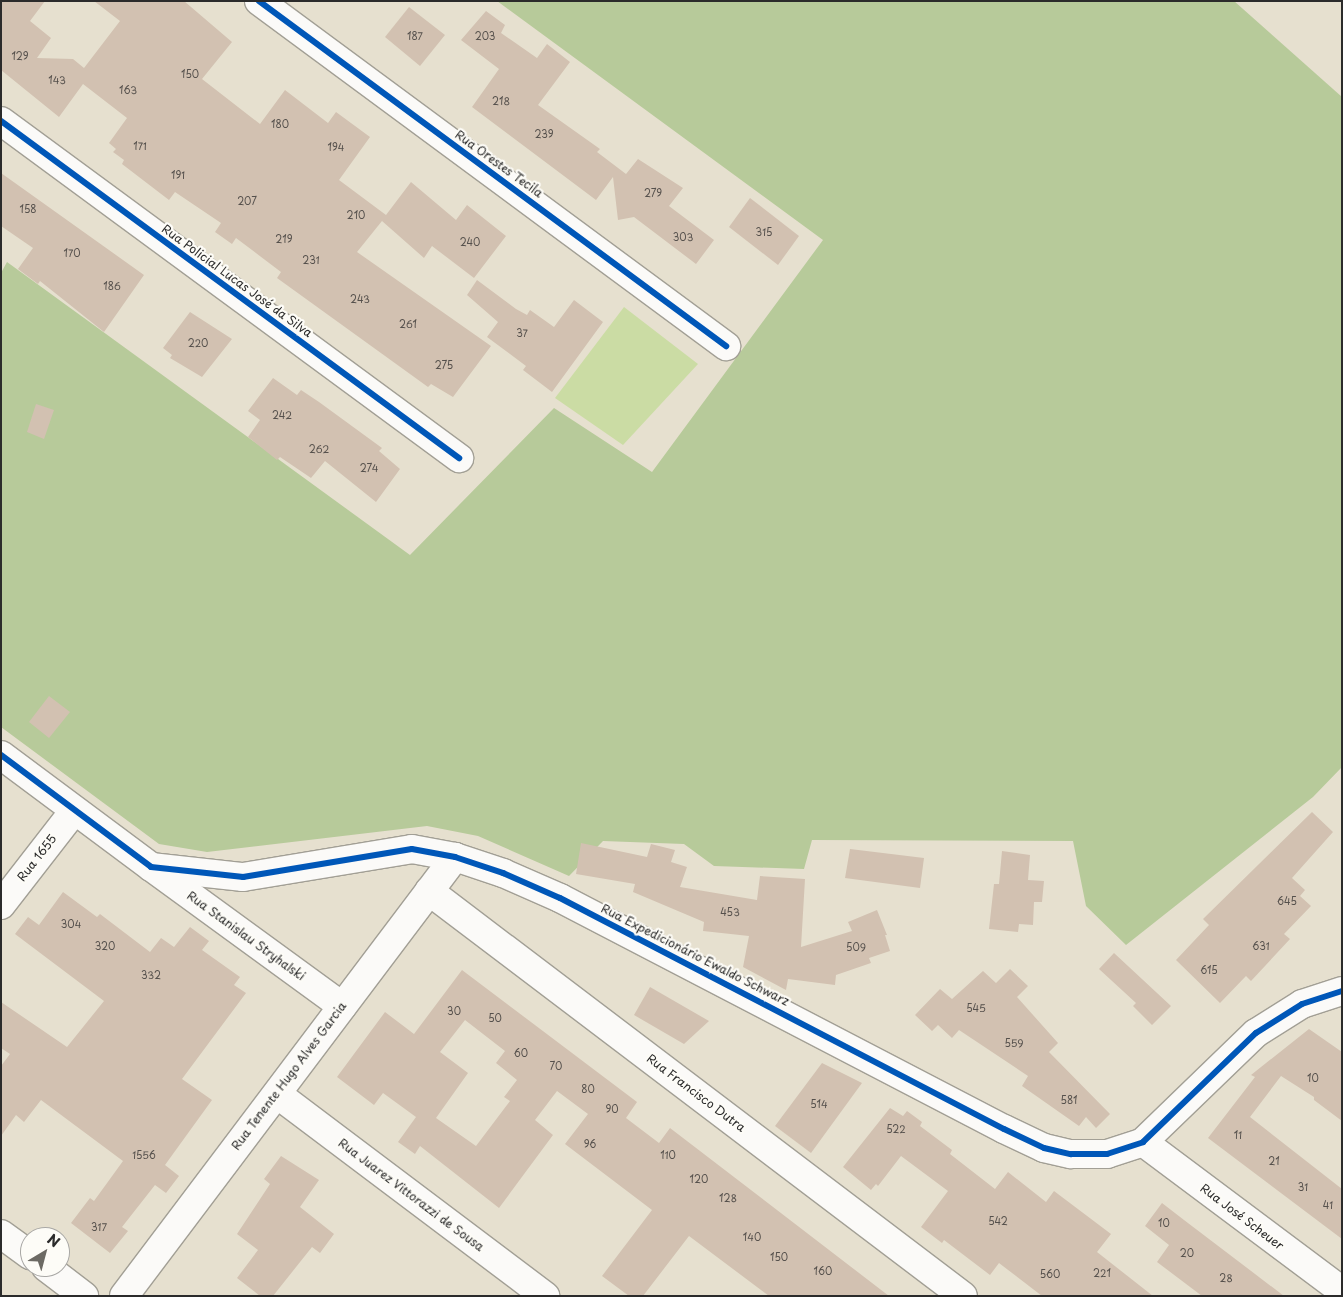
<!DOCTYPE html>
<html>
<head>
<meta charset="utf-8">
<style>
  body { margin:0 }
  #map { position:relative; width:1343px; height:1297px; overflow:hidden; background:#e6e0cf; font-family:"Playpen Sans",sans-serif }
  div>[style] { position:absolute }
  .green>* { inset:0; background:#cbdca4 }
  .forest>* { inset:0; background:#b7ca9a }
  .building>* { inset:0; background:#d2c1b1 }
  .roads { filter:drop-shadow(1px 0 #a29f95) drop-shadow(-1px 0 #a29f95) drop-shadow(0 1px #a29f95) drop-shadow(0 -1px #a29f95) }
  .minor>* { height:28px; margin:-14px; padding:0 14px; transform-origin:14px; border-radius:14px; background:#fbfaf8 }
  .cycleway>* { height:6px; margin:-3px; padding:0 3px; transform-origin:3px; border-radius:3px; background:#0057b8 }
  span { translate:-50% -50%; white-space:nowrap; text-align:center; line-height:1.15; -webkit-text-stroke:4.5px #fdfcf7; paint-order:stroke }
  .number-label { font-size:10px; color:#55504c }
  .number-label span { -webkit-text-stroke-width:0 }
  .street-label { font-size:12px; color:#2b2b2b }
  .frame { position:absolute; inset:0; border:2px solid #2b2b2b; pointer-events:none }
  .north { position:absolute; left:20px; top:1227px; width:50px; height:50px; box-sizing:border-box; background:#fdfcf7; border:1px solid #a9a8a5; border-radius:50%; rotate:37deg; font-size:14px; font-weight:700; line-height:20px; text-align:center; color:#2b2b2b }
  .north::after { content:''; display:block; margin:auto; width:18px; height:22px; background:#6c6a64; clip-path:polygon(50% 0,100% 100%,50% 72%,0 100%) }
</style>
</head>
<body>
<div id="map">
  <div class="green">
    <div style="clip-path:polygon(624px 307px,698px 364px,623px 445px,555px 398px)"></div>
  </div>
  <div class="forest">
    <div style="clip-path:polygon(497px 1px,1234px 1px,1342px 97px,1342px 767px,1313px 797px,1126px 945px,1086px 906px,1073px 841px,812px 840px,804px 869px,714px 866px,684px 844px,603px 841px,569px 876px,478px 836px,427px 826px,207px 852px,159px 844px,1px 727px,1px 273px,7px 262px,410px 555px,554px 408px,652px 472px,823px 240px)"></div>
  </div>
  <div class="building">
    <div style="clip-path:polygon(1px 1px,45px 1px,30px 21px,51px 38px,37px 58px,73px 59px,84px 68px,120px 21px,94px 1px,184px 1px,232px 42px,202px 79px,260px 124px,285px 90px,328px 123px,336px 112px,370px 137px,339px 180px,386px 215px,411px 182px,456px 220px,467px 205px,506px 236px,474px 278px,432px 246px,424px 258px,382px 221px,386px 216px,357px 252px,491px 346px,453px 397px,431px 384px,428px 387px,277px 278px,281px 272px,236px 238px,232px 244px,215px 232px,221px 223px,175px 192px,169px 200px,122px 164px,124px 160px,113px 152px,116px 149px,109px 143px,127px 118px,83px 84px,59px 117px,1px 70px)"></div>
    <div style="clip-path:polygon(409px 7px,445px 35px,420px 66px,385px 37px)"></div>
    <div style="clip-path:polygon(486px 11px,505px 25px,501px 33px,537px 58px,547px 44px,570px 62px,538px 105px,600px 149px,597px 152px,626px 174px,638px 159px,683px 188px,669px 206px,714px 240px,696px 264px,634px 217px,618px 220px,613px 177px,596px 200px,472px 107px,499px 69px,461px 40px)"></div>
    <div style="clip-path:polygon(1px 173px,144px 275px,104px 332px,40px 281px,38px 284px,18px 269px,33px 248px,1px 226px)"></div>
    <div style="clip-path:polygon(750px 198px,799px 236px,778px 265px,729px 227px)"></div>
    <div style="clip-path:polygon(477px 280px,516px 309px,527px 315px,530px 310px,554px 327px,574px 300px,603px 322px,552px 392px,523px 370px,526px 366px,487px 337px,498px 322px,467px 295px)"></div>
    <div style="clip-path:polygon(190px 312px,232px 339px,202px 377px,170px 358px,172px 355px,163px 348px)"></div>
    <div style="clip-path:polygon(273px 378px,297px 395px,301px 390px,319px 402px,382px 448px,379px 451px,400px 469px,376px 502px,325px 461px,311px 478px,280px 457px,277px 460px,248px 437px,260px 420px,248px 411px)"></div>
    <div style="clip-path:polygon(36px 404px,54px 410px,44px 439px,27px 432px)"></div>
    <div style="clip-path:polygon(49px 696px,70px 712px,49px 738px,29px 722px)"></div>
    <div style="clip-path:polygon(1312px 812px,1333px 832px,1292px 878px,1305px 890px,1300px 896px,1311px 906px,1284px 934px,1290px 939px,1251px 981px,1246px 976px,1220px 1003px,1176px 960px,1209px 925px,1203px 919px)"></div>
    <div style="clip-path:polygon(581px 843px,647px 857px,651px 844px,675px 850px,671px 862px,687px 867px,680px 887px,757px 900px,760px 876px,805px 879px,801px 947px,852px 931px,848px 922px,877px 910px,887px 935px,885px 935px,890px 951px,869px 958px,871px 963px,836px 975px,835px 985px,788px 979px,786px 990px,743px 967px,749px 936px,703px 931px,704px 922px,633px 892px,635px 884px,576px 874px)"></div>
    <div style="clip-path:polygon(850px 849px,924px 858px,920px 888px,845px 878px)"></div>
    <div style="clip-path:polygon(1002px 851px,1030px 855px,1028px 880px,1044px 881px,1042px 902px,1034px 902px,1033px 925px,1019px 924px,1018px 932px,989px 929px,994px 884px,999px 884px)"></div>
    <div style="clip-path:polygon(63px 892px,97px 917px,100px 914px,150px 952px,161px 938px,174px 947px,190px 927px,209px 941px,202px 950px,240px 977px,234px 985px,246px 993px,182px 1079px,212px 1100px,165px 1165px,179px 1176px,166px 1193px,155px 1185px,122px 1227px,128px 1231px,110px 1253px,71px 1223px,90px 1198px,94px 1201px,123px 1161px,41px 1100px,24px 1122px,16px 1115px,1px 1136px,1px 1066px,10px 1054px,1px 1048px,1px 1002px,67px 1047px,104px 1001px,15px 934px,28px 917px,39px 925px)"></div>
    <div style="clip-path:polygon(1114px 953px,1171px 1006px,1152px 1025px,1133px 1006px,1136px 1003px,1099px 969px)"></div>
    <div style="clip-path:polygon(1010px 969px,1028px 986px,1017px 997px,1058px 1043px,1049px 1052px,1110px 1114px,1096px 1128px,1086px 1117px,1079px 1126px,1022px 1086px,1028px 1076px,959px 1030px,952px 1038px,938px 1025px,932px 1031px,915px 1015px,940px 989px,952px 999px,983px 971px,996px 983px)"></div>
    <div style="clip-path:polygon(evenodd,462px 970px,637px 1102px,626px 1118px,659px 1143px,670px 1128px,889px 1296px,769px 1296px,689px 1236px,643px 1296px,629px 1296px,602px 1276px,652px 1210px,565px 1144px,588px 1114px,557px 1091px,535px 1120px,553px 1135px,499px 1208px,420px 1146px,415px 1154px,398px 1142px,416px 1117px,383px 1093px,374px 1105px,337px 1077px,385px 1012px,414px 1034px,462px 970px,465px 1020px,505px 1051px,496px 1063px,517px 1080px,504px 1097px,510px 1101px,476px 1146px,436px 1118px,468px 1073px,440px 1052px,465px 1020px)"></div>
    <div style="clip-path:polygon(650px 987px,709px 1021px,684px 1044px,634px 1015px)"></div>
    <div style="clip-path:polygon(1309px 1029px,1342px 1052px,1342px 1121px,1314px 1100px,1314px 1097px,1281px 1076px,1250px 1117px,1342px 1189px,1342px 1239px,1208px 1138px,1255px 1077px,1251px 1075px)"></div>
    <div style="clip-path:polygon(822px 1063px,862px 1083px,811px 1153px,775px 1126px)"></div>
    <div style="clip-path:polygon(890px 1108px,903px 1116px,907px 1111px,922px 1122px,920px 1126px,952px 1150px,950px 1154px,995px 1189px,1008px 1172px,1046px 1202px,1054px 1191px,1111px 1234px,1097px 1252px,1153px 1296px,1042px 1296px,999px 1263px,990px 1275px,944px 1240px,942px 1243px,921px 1227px,948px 1191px,901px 1156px,878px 1186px,876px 1184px,871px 1190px,843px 1167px)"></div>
    <div style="clip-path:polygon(281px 1156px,319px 1180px,300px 1207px,334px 1234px,320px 1253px,312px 1247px,273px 1296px,260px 1296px,237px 1278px,258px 1250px,237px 1234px,270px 1184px,264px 1179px)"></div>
    <div style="clip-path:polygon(1162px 1203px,1184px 1220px,1284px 1296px,1202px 1296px,1157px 1262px,1169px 1245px,1145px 1226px)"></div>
  </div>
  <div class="roads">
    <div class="minor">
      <div style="left:259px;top:1px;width:581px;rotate:36.46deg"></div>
      <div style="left:1px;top:121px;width:569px;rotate:36.35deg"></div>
      <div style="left:1px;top:755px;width:187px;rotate:36.7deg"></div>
      <div style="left:151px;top:867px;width:93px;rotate:6.2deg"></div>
      <div style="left:243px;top:877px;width:171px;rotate:-9.4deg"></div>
      <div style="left:412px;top:849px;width:44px;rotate:10.5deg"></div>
      <div style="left:455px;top:857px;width:51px;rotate:18.4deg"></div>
      <div style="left:503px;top:873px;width:62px;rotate:23.7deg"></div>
      <div style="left:560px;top:898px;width:500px;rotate:27.49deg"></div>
      <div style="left:1004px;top:1129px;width:44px;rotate:25.4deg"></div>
      <div style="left:1044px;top:1148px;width:28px;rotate:13deg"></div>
      <div style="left:1071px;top:1154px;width:36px"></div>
      <div style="left:1107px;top:1154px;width:38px;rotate:-18deg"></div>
      <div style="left:1143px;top:1142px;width:157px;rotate:-44deg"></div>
      <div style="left:1256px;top:1033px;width:54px;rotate:-32.2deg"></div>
      <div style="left:1302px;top:1004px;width:42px;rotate:-18deg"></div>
      <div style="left:154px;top:869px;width:233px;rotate:36.1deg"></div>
      <div style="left:429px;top:891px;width:670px;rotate:37.18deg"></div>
      <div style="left:1px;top:905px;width:119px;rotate:-52.2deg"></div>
      <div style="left:277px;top:1094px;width:336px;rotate:37deg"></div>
      <div style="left:1143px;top:1142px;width:249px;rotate:36.8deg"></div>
      <div style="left:1px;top:1234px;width:36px;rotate:36deg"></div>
      <div style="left:46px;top:1267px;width:48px;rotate:37.3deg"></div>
      <div style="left:124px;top:1296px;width:550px;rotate:-52.98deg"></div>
    </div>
  </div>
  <div class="cycleway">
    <div style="left:259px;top:1px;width:581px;rotate:36.46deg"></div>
    <div style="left:1px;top:121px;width:569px;rotate:36.35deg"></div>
    <div style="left:1px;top:755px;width:187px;rotate:36.7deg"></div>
    <div style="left:151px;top:867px;width:93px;rotate:6.2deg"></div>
    <div style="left:243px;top:877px;width:171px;rotate:-9.4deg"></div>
    <div style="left:412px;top:849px;width:44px;rotate:10.5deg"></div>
    <div style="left:455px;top:857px;width:51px;rotate:18.4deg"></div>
    <div style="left:503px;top:873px;width:62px;rotate:23.7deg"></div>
    <div style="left:560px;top:898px;width:500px;rotate:27.49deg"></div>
    <div style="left:1004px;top:1129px;width:44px;rotate:25.4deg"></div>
    <div style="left:1044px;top:1148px;width:28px;rotate:13deg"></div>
    <div style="left:1071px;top:1154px;width:36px"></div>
    <div style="left:1107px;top:1154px;width:38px;rotate:-18deg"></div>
    <div style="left:1143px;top:1142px;width:157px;rotate:-44deg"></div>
    <div style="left:1256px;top:1033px;width:54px;rotate:-32.2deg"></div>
    <div style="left:1302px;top:1004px;width:42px;rotate:-18deg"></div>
  </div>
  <div class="number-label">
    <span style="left:415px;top:36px">187</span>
    <span style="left:485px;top:36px">203</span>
    <span style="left:20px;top:56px">129</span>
    <span style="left:190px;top:74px">150</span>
    <span style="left:57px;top:80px">143</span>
    <span style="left:128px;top:90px">163</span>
    <span style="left:501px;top:101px">218</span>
    <span style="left:280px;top:124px">180</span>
    <span style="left:544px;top:134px">239</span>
    <span style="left:140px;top:146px">171</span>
    <span style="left:336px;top:147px">194</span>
    <span style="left:178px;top:175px">191</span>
    <span style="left:653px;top:193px">279</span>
    <span style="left:247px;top:201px">207</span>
    <span style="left:28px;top:209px">158</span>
    <span style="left:356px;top:215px">210</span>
    <span style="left:764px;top:232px">315</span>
    <span style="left:683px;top:237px">303</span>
    <span style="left:284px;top:239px">219</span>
    <span style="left:470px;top:242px">240</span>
    <span style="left:72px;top:253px">170</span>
    <span style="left:311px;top:260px">231</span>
    <span style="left:112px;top:286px">186</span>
    <span style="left:360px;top:299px">243</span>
    <span style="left:408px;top:324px">261</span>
    <span style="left:522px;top:333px">37</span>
    <span style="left:198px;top:343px">220</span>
    <span style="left:444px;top:365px">275</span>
    <span style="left:282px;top:415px">242</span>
    <span style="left:319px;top:449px">262</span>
    <span style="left:369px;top:468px">274</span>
    <span style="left:1287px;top:901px">645</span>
    <span style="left:730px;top:912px">453</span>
    <span style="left:71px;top:924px">304</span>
    <span style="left:105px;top:946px">320</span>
    <span style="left:1261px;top:946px">631</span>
    <span style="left:856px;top:947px">509</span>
    <span style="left:1209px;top:970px">615</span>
    <span style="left:151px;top:975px">332</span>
    <span style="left:976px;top:1008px">545</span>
    <span style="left:454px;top:1011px">30</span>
    <span style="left:495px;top:1018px">50</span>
    <span style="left:1014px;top:1043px">559</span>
    <span style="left:521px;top:1053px">60</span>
    <span style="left:556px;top:1066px">70</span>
    <span style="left:1313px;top:1078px">10</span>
    <span style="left:588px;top:1089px">80</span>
    <span style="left:1069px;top:1100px">581</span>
    <span style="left:819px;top:1104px">514</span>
    <span style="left:612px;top:1109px">90</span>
    <span style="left:896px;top:1129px">522</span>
    <span style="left:1238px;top:1135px">11</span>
    <span style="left:590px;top:1144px">96</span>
    <span style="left:144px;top:1155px">1556</span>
    <span style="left:668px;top:1155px">110</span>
    <span style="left:1274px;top:1161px">21</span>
    <span style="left:699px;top:1179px">120</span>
    <span style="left:1303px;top:1187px">31</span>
    <span style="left:728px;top:1198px">128</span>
    <span style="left:1328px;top:1205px">41</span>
    <span style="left:998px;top:1221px">542</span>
    <span style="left:1164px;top:1223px">10</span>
    <span style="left:99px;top:1227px">317</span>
    <span style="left:752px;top:1237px">140</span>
    <span style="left:1187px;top:1253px">20</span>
    <span style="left:779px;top:1257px">150</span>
    <span style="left:823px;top:1271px">160</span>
    <span style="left:1102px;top:1273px">221</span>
    <span style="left:1050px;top:1274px">560</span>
    <span style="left:1226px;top:1278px">28</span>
  </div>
  <div class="street-label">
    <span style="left:499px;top:164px;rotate:36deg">Rua Orestes Tecila</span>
    <span style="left:237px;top:281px;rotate:36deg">Rua Policial Lucas José da Silva</span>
    <span style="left:37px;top:858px;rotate:-52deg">Rua 1655</span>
    <span style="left:246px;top:936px;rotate:36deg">Rua Stanislau Stryhalski</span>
    <span style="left:695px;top:955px;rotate:27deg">Rua Expedicionário Ewaldo Schwarz</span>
    <span style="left:289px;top:1076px;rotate:-53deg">Rua Tenente Hugo Alves Garcia</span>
    <span style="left:696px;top:1093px;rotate:37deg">Rua Francisco Dutra</span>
    <span style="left:411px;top:1195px;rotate:37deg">Rua Juarez Vittorazzi de Sousa</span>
    <span style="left:1242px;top:1217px;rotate:37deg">Rua José Scheuer</span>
  </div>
  <div class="frame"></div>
  <div class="north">N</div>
</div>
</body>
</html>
